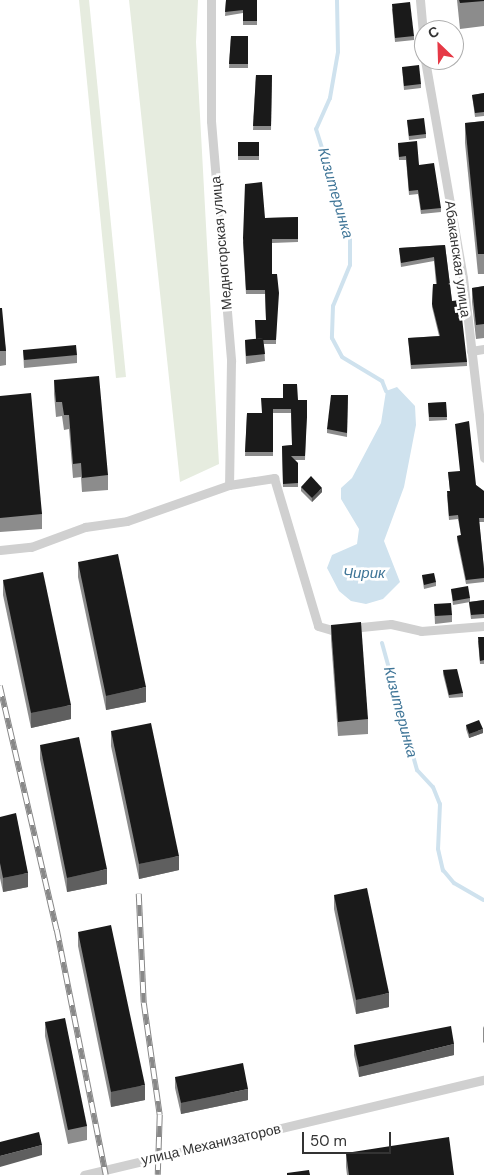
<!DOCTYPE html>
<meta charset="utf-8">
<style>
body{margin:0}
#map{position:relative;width:484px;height:1175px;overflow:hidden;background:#fff;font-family:"DM Sans",sans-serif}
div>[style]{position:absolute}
.green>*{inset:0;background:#e6ecdf}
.water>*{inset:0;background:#cfe2ee}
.stream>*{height:4px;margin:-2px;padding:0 2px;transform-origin:2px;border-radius:2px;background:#cfe2ee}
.minor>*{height:9px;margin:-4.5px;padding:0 4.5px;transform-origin:4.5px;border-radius:4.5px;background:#d0d0d0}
.rail>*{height:5.5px;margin-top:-2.75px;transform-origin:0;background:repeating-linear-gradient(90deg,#fff 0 11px,#888 0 22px);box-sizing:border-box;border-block:1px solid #888}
.wall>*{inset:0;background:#8c8c8c}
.shaded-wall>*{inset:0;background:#5f5f5f}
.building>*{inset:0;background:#1a1a1a}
span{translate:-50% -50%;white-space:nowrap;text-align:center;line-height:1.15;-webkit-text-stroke:5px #fff;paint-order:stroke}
.street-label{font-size:14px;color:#333}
.water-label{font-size:15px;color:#3f7597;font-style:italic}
.north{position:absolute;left:414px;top:20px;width:50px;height:50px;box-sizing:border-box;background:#fff;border:1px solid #adadad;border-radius:50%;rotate:336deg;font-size:14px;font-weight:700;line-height:20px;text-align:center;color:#333}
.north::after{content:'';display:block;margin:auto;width:18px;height:22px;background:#e63946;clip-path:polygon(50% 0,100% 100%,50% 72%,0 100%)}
.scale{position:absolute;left:302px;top:1132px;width:89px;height:22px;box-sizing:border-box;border:2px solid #333;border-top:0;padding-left:6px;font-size:15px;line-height:18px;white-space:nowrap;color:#333;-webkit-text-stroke:4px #fff;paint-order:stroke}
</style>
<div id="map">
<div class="green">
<i style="clip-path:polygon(79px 0,89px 0,126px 377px,116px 378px)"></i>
<i style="clip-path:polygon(129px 0,198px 0,196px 42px,219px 464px,180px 482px)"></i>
</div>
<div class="water">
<i style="clip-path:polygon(397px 387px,415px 406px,416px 425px,404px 487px,384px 541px,400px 582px,383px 599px,366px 604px,351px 601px,339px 591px,327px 568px,332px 555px,357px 544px,359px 529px,341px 499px,341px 488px,352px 478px,381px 423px,386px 391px)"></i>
</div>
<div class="stream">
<i style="left:337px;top:0;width:52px;rotate:88.9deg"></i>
<i style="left:338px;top:52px;width:47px;rotate:99.9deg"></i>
<i style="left:330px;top:98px;width:34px;rotate:114deg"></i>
<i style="left:316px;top:129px;width:112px;rotate:72.4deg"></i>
<i style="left:350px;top:236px;width:29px;rotate:90deg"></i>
<i style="left:350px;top:265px;width:44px;rotate:112.5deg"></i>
<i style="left:333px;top:306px;width:32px;rotate:92deg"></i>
<i style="left:332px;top:338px;width:21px;rotate:62deg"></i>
<i style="left:342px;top:357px;width:47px;rotate:31deg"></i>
<i style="left:382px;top:381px;width:11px;rotate:68deg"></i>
<i style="left:382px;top:643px;width:132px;rotate:74.6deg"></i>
<i style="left:417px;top:770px;width:23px;rotate:47deg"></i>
<i style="left:433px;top:787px;width:18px;rotate:68deg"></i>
<i style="left:440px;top:804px;width:45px;rotate:92.5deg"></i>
<i style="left:438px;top:849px;width:22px;rotate:77deg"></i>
<i style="left:443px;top:870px;width:17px;rotate:50deg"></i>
<i style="left:454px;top:883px;width:34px;rotate:30deg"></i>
</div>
<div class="minor">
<i style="left:211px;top:0;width:121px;rotate:90deg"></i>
<i style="left:211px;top:121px;width:241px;rotate:85.2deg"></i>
<i style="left:231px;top:361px;width:124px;rotate:90.9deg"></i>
<i style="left:420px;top:0;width:45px;rotate:84.9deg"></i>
<i style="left:425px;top:60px;width:221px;rotate:80.1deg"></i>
<i style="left:463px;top:278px;width:181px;rotate:83.3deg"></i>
<i style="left:471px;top:351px;width:13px;rotate:-9deg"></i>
<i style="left:0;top:550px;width:31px;rotate:-6deg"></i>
<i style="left:31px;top:547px;width:58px;rotate:-20.3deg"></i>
<i style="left:85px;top:527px;width:42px;rotate:-8.1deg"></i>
<i style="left:127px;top:521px;width:108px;rotate:-19.4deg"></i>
<i style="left:229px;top:485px;width:46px;rotate:-8.8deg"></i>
<i style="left:274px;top:478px;width:154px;rotate:73.4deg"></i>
<i style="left:318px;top:626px;width:15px;rotate:16deg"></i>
<i style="left:332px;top:630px;width:59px;rotate:-5.8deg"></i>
<i style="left:391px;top:624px;width:31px;rotate:13deg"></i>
<i style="left:421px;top:631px;width:63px;rotate:-4.5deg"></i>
<i style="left:84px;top:1175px;width:411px;rotate:-13.4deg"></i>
</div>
<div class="rail">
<i style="left:0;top:686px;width:251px;rotate:76.9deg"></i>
<i style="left:57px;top:930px;width:250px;rotate:78.7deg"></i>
<i style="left:139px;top:894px;width:109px;rotate:87.4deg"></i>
<i style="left:144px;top:1003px;width:113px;rotate:81.9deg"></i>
<i style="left:160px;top:1115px;width:60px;rotate:91.9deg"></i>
</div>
<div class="wall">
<i style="clip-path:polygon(226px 0,257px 0,257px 25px,243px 25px,243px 13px,225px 16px)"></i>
<i style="clip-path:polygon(457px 0,484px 0,484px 26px,460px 29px)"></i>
<i style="clip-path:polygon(392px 8px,414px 36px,414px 40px,395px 42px)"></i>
<i style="clip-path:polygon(231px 36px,248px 36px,248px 68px,229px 68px)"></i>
<i style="clip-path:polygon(402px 67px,421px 84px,421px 88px,404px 90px)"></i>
<i style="clip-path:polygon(256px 75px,272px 75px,271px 130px,253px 130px)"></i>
<i style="clip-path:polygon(484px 93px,484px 116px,475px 117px,472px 95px)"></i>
<i style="clip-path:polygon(407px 120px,426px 134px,426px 138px,409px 140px)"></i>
<i style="clip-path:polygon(484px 121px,484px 274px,478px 274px,465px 143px,465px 123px)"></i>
<i style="clip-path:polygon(238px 142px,259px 142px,259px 160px,238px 160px)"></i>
<i style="clip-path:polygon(398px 143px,419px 165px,441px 208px,441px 212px,421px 214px,418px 194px,409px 195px,406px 160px,399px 160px)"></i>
<i style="clip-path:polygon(298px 217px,298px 242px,272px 243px,272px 274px,277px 274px,276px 344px,264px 344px,265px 361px,246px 364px,245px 340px,256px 339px,266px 320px,265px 294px,246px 294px,243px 242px,265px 218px)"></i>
<i style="clip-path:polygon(445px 245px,452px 301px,467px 362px,467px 366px,411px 369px,408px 338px,439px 336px,432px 307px,433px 284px,436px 284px,434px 261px,401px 267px,399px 248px)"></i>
<i style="clip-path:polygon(484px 286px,484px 338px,476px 339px,472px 302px,472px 288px)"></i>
<i style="clip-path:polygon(0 308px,6px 351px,6px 365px,0 366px)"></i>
<i style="clip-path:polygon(23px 350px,77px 355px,77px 363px,24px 368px)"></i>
<i style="clip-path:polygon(54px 380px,108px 475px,108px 490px,82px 492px,81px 477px,73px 478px,69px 429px,64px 430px,62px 416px,56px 417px,54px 394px)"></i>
<i style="clip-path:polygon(348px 395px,347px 437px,327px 433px,327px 429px)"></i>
<i style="clip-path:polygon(0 396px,42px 514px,42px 529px,0 532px)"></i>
<i style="clip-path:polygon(298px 400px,307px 400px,305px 460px,295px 460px,298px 463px,298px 487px,283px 487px,282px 446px,292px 445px,291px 413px,273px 413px,273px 456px,245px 456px,247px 413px,262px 413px)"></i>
<i style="clip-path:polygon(446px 402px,447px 420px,429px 421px,428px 403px)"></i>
<i style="clip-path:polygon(448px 472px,476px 485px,484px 491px,484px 522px,479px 522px,484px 569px,484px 582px,466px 584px,457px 540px,457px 536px,461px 535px,458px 519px,449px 520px,447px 495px,450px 491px)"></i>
<i style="clip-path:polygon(301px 487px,322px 492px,312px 502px,301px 491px)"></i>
<i style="clip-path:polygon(78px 562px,146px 702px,106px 710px,78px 577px)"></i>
<i style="clip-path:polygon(422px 575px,436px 582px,436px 586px,424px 589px)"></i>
<i style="clip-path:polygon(3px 580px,71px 719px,31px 728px,3px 595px)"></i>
<i style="clip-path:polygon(451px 589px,470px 598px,470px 602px,453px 605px)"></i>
<i style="clip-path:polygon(484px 600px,484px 618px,471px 619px,469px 602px)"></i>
<i style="clip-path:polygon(434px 604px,452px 615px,452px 622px,435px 624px)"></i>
<i style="clip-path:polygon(331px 625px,368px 719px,368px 734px,338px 736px,331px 639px)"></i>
<i style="clip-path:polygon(484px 637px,484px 664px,480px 664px,478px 641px)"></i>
<i style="clip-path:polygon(443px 670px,463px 693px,463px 697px,449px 698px,443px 674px)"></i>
<i style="clip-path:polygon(466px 725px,483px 733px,469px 738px,466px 729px)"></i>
<i style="clip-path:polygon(111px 731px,179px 870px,139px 879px,111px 746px)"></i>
<i style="clip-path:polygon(40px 745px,107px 884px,67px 892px,40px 759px)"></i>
<i style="clip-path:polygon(0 817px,28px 887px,3px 892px,0 878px)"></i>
<i style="clip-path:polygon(334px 895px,389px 1007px,356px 1014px,334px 909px)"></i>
<i style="clip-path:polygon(78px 932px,145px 1100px,111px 1107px,78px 946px)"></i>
<i style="clip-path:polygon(45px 1022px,87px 1126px,87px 1140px,68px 1144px,45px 1036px)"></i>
<i style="clip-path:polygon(484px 1026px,484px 1043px,483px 1042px,483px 1028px)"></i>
<i style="clip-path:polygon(354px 1045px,454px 1055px,359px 1077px,354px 1055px)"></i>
<i style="clip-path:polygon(175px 1077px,248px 1100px,181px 1114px,175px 1088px)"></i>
<i style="clip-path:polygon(346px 1153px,454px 1175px,347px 1175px,346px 1167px)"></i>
</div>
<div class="shaded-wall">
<i style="clip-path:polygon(322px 488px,322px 492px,312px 502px,312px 498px)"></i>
<i style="clip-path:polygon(146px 687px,146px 702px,106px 710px,106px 696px)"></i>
<i style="clip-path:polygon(71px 705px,71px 719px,31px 728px,31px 713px)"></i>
<i style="clip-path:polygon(483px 729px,483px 733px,469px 738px,469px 734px)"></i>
<i style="clip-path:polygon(179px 856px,179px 870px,139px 879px,139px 864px)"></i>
<i style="clip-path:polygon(107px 869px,107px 884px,67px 892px,67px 878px)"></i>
<i style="clip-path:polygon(28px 873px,28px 887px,3px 892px,3px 878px)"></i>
<i style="clip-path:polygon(389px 993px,389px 1007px,356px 1014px,356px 1000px)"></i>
<i style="clip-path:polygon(454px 1044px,454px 1055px,359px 1077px,359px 1067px)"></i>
<i style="clip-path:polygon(145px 1085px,145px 1100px,111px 1107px,111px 1092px)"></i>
<i style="clip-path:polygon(248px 1089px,248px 1100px,181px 1114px,181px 1103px)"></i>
<i style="clip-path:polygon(42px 1145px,42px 1155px,0 1167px,0 1156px)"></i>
</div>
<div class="building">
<i style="clip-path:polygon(226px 0,257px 0,257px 21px,243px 21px,243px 10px,225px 12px)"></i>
<i style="clip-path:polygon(459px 0,484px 0,484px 1px,460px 3px)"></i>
<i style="clip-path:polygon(410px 2px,414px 36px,395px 38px,392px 4px)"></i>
<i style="clip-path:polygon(231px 36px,248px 36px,248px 64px,229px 64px)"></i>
<i style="clip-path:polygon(419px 65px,421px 84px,404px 86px,402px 67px)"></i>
<i style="clip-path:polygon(256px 75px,272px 75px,271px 126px,253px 126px)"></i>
<i style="clip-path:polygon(484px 93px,484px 112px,475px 113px,472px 95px)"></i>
<i style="clip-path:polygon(424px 118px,426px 134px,409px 136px,407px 120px)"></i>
<i style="clip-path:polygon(484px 121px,484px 254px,478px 254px,465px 123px)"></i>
<i style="clip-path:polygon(417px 141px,419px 165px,434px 163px,441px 208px,421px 210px,418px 190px,409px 191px,406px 156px,399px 157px,398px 143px)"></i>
<i style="clip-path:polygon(238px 142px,259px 142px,259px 156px,238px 156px)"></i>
<i style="clip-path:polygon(262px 182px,265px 218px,298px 217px,298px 239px,272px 239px,272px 274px,277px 274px,279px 293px,276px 340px,263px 340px,263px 338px,256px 339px,255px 320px,266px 320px,265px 290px,246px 290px,243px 238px,245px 184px)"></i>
<i style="clip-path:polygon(445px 245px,452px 301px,460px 300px,467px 362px,411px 365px,408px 338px,440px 336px,432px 304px,433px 284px,437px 284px,434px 257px,401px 263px,399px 248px)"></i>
<i style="clip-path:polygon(484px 286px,484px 324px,476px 325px,472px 288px)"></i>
<i style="clip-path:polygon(0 308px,2px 308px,6px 351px,0 351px)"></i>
<i style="clip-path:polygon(263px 338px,265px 354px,246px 356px,245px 340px)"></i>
<i style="clip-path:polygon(76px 345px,77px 355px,24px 360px,23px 350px)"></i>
<i style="clip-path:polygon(99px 376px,108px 475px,82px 478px,81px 463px,73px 464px,69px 415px,64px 415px,62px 402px,56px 402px,54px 380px)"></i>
<i style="clip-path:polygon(283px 384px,297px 384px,298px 400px,307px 400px,307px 417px,305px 456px,291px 456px,298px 463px,298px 483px,283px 484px,282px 446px,292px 445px,291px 409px,273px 409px,273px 452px,245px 452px,247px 413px,262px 413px,261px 398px,283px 398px)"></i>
<i style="clip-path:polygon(31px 393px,42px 514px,0 518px,0 396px)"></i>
<i style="clip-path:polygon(331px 395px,348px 395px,347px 433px,327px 429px)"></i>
<i style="clip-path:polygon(446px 402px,447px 417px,429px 417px,428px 403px)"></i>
<i style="clip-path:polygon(469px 421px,476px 485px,484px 491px,484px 518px,479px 518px,484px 569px,484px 578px,466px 580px,457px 536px,461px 535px,458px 515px,449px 516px,447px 491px,450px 491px,448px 472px,460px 471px,455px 424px)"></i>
<i style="clip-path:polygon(311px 476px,322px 488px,312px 498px,301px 487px)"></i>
<i style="clip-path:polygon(118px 554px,146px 687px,106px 696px,78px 562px)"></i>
<i style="clip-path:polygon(43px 572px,71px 705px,31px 713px,3px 580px)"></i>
<i style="clip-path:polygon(434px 573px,436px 582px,424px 585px,422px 575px)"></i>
<i style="clip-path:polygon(468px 586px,470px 598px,453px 601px,451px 589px)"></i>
<i style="clip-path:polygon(484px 600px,484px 614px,471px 615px,469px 602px)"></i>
<i style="clip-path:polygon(451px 603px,452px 615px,435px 616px,434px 604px)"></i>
<i style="clip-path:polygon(361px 622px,368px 719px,338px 722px,331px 625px)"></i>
<i style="clip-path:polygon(478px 637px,484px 637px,484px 660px,480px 661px)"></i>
<i style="clip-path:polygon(457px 669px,463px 693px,449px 695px,443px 670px)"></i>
<i style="clip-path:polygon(479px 720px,483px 729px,469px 734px,466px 725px)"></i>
<i style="clip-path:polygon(151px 723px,179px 856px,139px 864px,111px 731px)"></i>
<i style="clip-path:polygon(79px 737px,107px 869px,67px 878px,40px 745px)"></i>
<i style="clip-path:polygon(16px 813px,28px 873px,3px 878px,0 863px,0 817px)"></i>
<i style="clip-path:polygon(367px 888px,389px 993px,356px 1000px,334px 895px)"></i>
<i style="clip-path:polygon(111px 925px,145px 1085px,111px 1092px,78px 932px)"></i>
<i style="clip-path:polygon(65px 1018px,87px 1126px,68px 1130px,45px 1022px)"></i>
<i style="clip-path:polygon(451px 1026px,454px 1044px,359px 1067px,354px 1045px)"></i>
<i style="clip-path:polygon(243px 1063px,248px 1089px,181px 1103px,175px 1077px)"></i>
<i style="clip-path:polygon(39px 1132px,42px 1145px,0 1156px,0 1142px)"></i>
<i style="clip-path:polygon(449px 1137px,454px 1175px,349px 1175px,346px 1153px)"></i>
<i style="clip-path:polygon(309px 1170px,310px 1175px,287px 1175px,287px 1173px)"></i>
</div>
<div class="street-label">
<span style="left:221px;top:243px;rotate:-95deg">Медногорская улица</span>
<span style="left:458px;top:259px;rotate:82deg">Абаканская улица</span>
<span style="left:211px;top:1144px;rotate:-13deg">улица Механизаторов</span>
</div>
<div class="water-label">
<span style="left:335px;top:193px;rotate:74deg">Кизитеринка</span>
<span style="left:364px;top:574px">Чирик</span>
<span style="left:400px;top:712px;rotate:75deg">Кизитеринка</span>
</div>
<div class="north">С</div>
<div class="scale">50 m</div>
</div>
